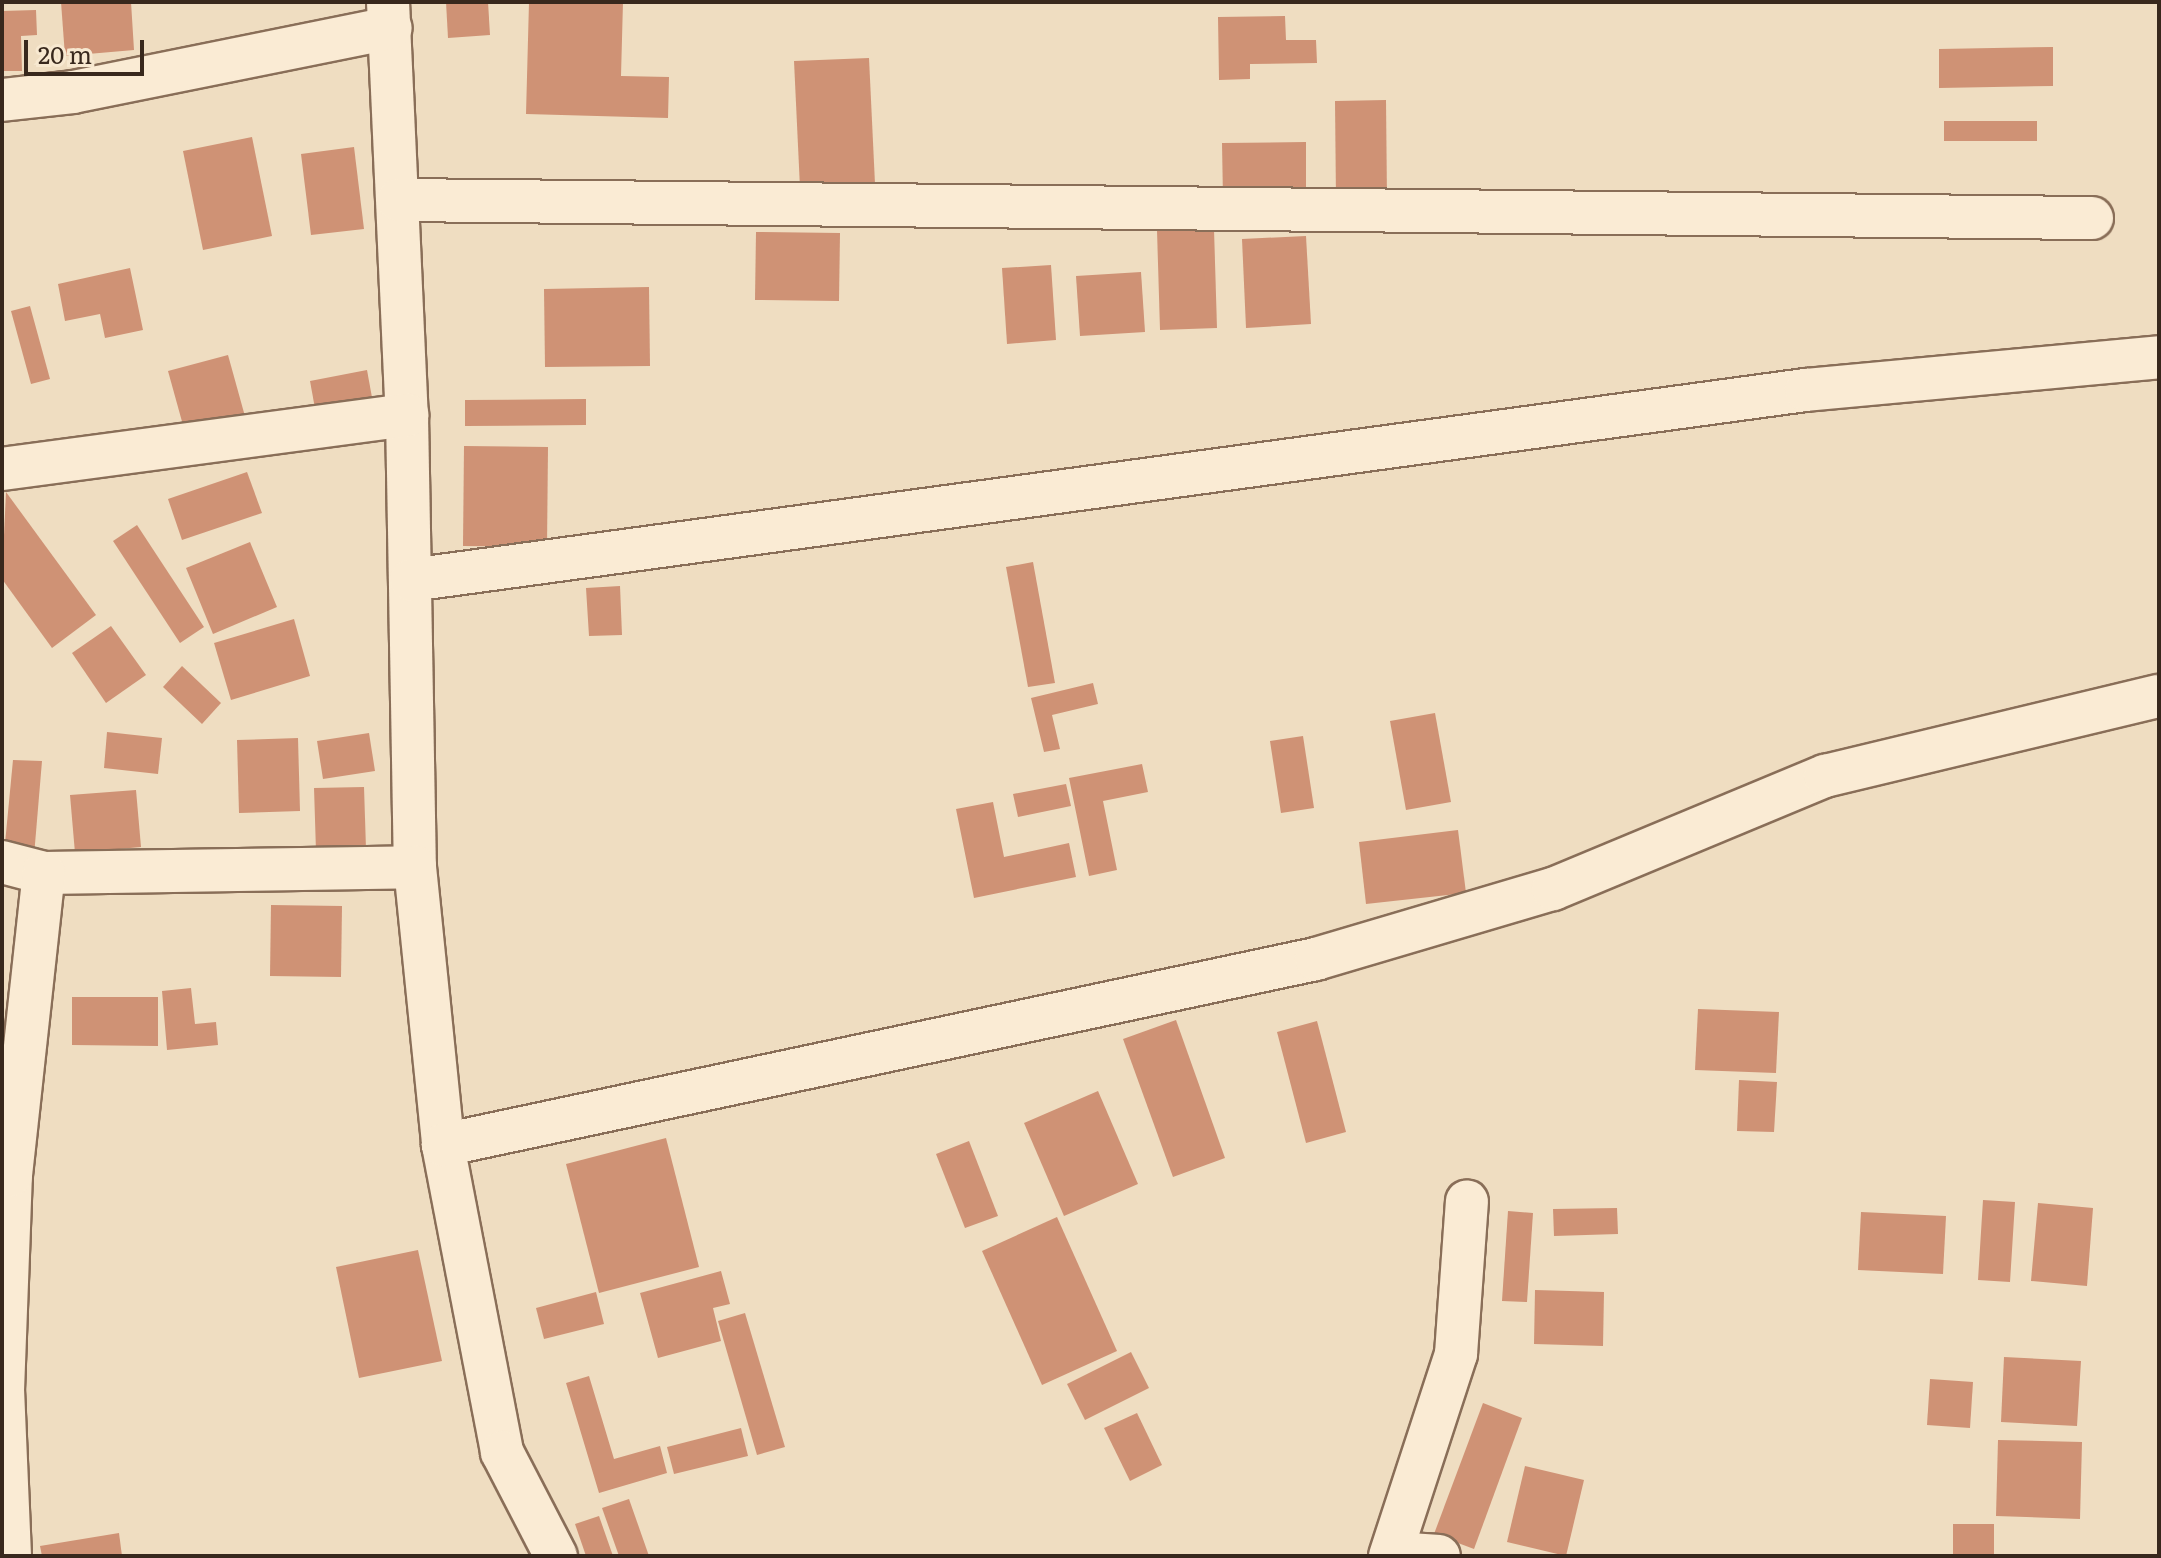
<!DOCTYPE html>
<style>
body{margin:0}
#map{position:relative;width:2161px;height:1558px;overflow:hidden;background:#efddc1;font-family:Literata,serif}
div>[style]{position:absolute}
.building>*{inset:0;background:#cf9275}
.roads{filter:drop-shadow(2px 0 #896e58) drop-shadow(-2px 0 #896e58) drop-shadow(0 2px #896e58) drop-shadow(0 -2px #896e58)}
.street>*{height:42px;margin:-21px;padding:0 21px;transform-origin:21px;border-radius:21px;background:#faebd4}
span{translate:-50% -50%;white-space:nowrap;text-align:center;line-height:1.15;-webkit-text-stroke:6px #f7e8d0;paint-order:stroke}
.frame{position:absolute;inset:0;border:4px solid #38281d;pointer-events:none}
.scale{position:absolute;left:24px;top:40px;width:120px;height:36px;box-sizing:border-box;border:4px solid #38281d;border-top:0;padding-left:10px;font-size:24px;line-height:28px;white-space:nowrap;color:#38281d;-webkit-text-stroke:6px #f7e8d0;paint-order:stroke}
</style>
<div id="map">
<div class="building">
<i style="clip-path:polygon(61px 2px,131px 2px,134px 50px,65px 56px)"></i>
<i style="clip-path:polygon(446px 2px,488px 2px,490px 35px,448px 38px)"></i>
<i style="clip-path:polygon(529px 2px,623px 2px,621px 76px,669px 77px,668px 118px,526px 114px)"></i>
<i style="clip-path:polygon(36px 10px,37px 35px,21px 36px,22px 71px,2px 71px,2px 11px)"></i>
<i style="clip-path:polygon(1285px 16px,1286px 40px,1316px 40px,1317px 63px,1250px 64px,1250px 79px,1219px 80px,1218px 17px)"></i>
<i style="clip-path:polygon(2053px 47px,2053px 86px,1939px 88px,1939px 49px)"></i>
<i style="clip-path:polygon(869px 58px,875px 184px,800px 188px,794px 61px)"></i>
<i style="clip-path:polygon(1386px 100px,1387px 200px,1336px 200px,1335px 101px)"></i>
<i style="clip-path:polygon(1944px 121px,2037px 121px,2037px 141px,1944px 141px)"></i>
<i style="clip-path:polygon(252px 137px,272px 236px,203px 250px,183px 151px)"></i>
<i style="clip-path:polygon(1306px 142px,1306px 197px,1223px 199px,1222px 143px)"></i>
<i style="clip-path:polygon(354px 147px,364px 229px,311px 235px,301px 154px)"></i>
<i style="clip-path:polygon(1214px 229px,1217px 328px,1160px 330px,1157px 230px)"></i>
<i style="clip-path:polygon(756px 232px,840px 233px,839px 301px,755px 300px)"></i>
<i style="clip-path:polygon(1306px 236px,1311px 324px,1246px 328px,1242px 239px)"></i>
<i style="clip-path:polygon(1051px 265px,1056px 340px,1007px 344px,1002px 268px)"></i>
<i style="clip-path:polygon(130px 268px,143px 330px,105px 338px,100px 314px,65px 321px,58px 284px)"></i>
<i style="clip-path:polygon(1141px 272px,1145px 332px,1080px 336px,1076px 276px)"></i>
<i style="clip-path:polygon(649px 287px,650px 366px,545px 367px,544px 289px)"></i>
<i style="clip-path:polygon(30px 306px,50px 379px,31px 384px,11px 311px)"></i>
<i style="clip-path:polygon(228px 355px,246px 420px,186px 436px,168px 371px)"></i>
<i style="clip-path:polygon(367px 370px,373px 403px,316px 414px,310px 381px)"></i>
<i style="clip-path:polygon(586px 399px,586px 425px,465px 426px,465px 400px)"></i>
<i style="clip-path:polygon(464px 446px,548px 447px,547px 547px,463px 546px)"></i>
<i style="clip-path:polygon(247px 472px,262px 513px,182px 540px,168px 499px)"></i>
<i style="clip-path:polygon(6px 492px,96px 615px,52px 648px,2px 579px)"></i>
<i style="clip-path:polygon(137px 525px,204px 627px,180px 643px,113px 541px)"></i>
<i style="clip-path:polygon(250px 542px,277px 607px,213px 634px,186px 568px)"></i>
<i style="clip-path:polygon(1033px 562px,1055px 683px,1028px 687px,1006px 567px)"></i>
<i style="clip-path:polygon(620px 586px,622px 635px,589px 636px,586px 588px)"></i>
<i style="clip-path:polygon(294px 619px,310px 676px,231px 700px,214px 643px)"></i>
<i style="clip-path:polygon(111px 626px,146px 675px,106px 703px,72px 653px)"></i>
<i style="clip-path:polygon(182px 666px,221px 703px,202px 724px,163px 687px)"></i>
<i style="clip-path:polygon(1093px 683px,1098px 704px,1052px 715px,1060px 749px,1044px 752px,1031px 698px)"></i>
<i style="clip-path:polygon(1435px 713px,1451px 802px,1406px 810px,1390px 721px)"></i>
<i style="clip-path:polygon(107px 732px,162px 738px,158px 774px,104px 768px)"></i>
<i style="clip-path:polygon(369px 733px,375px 771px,323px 779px,317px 741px)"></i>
<i style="clip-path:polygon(1303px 736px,1314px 808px,1281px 813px,1270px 741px)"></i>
<i style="clip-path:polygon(298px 738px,300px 811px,239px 813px,237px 740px)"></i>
<i style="clip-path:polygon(13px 760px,42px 761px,34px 856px,4px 854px)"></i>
<i style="clip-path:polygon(1142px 764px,1148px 792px,1103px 801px,1117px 870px,1089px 876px,1069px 778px)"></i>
<i style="clip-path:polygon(1066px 784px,1071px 806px,1018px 817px,1013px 794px)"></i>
<i style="clip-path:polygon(364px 787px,366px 849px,316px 851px,314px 788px)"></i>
<i style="clip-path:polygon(136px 790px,141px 847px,75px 853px,70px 795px)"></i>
<i style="clip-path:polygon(993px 802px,1004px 857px,1069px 843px,1076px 877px,974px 898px,956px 809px)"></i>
<i style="clip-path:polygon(1458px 830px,1466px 893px,1366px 904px,1359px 842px)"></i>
<i style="clip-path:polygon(271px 905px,342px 906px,341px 977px,270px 976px)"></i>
<i style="clip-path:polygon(191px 988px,195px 1024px,216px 1022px,218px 1045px,167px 1050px,162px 991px)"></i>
<i style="clip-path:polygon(72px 997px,158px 997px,158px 1046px,72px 1045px)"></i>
<i style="clip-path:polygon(1698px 1009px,1779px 1012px,1776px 1073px,1695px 1070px)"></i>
<i style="clip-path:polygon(1176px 1020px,1225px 1158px,1173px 1177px,1123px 1039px)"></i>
<i style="clip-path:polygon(1317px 1021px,1346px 1132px,1306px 1143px,1277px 1032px)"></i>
<i style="clip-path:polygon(1739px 1080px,1777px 1082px,1774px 1132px,1737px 1131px)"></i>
<i style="clip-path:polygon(1098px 1091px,1138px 1184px,1064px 1216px,1024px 1123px)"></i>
<i style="clip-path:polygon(666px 1138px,699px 1267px,599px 1293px,566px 1164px)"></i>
<i style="clip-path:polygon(969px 1141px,998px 1216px,965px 1228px,936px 1154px)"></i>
<i style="clip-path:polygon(1983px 1200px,2015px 1202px,2010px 1282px,1978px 1280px)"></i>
<i style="clip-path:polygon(2038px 1203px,2093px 1208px,2087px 1286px,2031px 1281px)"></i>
<i style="clip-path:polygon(1617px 1208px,1618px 1234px,1554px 1236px,1553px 1209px)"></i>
<i style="clip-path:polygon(1508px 1211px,1533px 1213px,1527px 1302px,1502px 1301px)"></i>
<i style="clip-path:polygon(1861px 1212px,1946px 1216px,1943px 1274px,1858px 1270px)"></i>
<i style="clip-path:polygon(1057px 1217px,1117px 1351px,1042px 1385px,982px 1251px)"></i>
<i style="clip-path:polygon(418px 1250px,442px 1361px,359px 1378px,336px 1267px)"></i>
<i style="clip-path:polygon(721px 1271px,730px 1304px,713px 1308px,721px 1341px,658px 1358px,640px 1293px)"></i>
<i style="clip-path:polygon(1535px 1290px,1604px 1292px,1603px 1346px,1534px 1344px)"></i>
<i style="clip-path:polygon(596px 1292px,604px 1324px,544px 1339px,536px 1308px)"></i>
<i style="clip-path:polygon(745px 1313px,785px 1447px,757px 1455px,718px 1321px)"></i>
<i style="clip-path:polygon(1131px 1352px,1149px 1388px,1085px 1420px,1067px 1384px)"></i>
<i style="clip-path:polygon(2004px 1357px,2081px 1361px,2077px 1426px,2001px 1422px)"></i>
<i style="clip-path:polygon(589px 1376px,614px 1459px,660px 1446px,667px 1473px,599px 1493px,566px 1383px)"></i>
<i style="clip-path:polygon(1930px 1379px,1973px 1382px,1970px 1428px,1927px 1425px)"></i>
<i style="clip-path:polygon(1483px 1403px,1522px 1418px,1474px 1549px,1434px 1534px)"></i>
<i style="clip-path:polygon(1137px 1413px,1162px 1465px,1130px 1481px,1104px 1428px)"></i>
<i style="clip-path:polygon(741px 1428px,748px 1456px,674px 1474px,667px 1447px)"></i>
<i style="clip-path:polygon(1998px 1440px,2082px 1442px,2080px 1519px,1996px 1516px)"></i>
<i style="clip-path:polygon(1525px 1466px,1584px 1480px,1566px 1556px,1507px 1542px)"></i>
<i style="clip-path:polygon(629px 1499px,649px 1556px,619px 1556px,602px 1508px)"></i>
<i style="clip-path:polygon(599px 1516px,613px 1556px,586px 1556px,575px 1524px)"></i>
<i style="clip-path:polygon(1953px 1524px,1994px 1524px,1994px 1556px,1953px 1556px)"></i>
<i style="clip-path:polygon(119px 1533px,122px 1556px,42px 1556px,40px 1546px)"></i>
</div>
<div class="roads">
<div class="street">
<i style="left:388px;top:2px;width:413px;rotate:87.4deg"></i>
<i style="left:407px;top:415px;width:452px;rotate:89deg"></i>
<i style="left:415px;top:867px;width:279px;rotate:84.2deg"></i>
<i style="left:443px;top:1145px;width:313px;rotate:79.1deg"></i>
<i style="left:502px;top:1452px;width:117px;rotate:62.6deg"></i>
<i style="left:2px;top:100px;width:71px;rotate:-6.4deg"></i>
<i style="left:73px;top:92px;width:324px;rotate:-11.4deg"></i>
<i style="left:398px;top:200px;width:1694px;rotate:0.61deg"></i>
<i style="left:2px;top:469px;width:409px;rotate:-7.6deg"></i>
<i style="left:411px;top:580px;width:1408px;rotate:-7.76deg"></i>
<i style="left:1806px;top:390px;width:355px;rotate:-5.3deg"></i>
<i style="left:2px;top:862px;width:43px;rotate:14.7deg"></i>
<i style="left:44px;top:873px;width:371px;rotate:-0.9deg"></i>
<i style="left:443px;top:1145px;width:893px;rotate:-12.03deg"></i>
<i style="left:1316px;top:959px;width:247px;rotate:-16.5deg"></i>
<i style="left:1553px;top:889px;width:295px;rotate:-22.6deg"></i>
<i style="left:1825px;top:776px;width:343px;rotate:-13.5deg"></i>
<i style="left:1394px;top:1553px;width:45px;rotate:3.8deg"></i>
<i style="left:10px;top:1556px;width:165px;rotate:-92.4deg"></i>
<i style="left:3px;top:1391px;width:216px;rotate:-87.9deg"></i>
<i style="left:11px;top:1175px;width:304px;rotate:-83.8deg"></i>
<i style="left:1390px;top:1556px;width:213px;rotate:-71.9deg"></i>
<i style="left:1456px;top:1354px;width:153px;rotate:-85.9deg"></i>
</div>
</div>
<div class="frame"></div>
<div class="scale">20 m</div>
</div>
